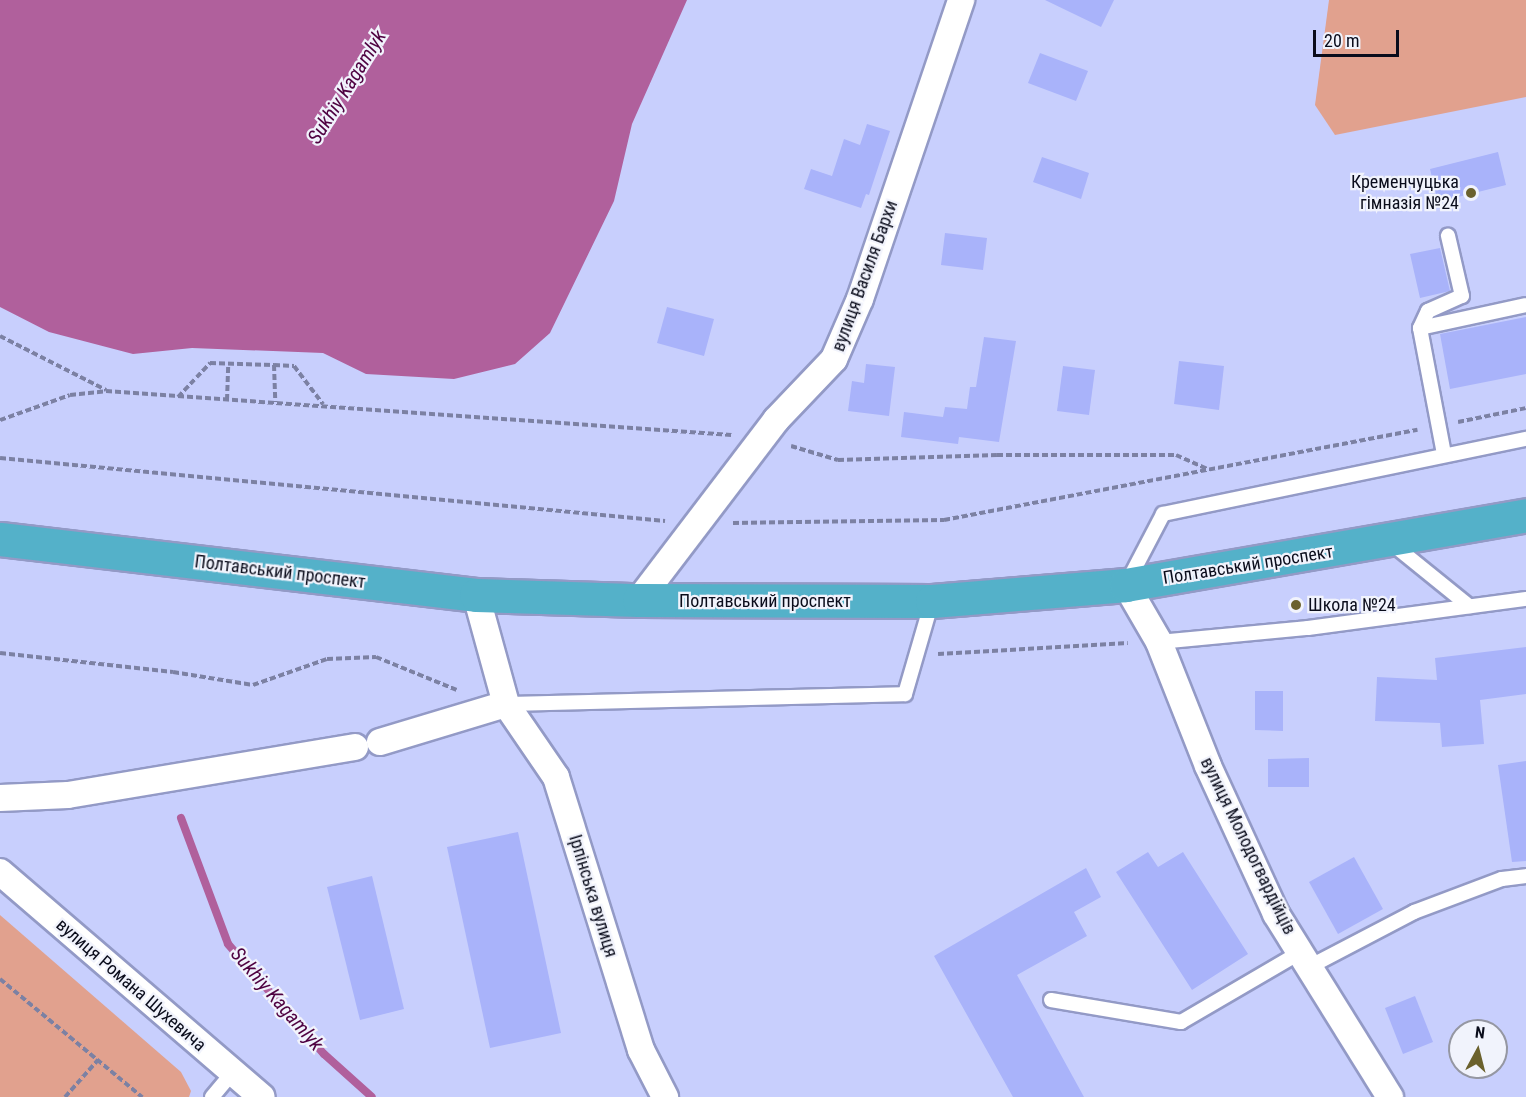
<!DOCTYPE html>
<meta charset="utf-8">
<style>
body{margin:0}
#map{position:relative;width:1526px;height:1097px;overflow:hidden;background:#c8cffd;font-family:"Roboto Condensed",sans-serif}
div>[style]{position:absolute}
.green>*{inset:0;background:#e1a18e}
.water>*{inset:0;background:#b0609c}
.stream>*{height:8px;margin:-4px;padding:0 4px;transform-origin:4px;border-radius:4px;background:#b0609c}
.building>*{inset:0;background:#a9b3fa}
.path>*{height:4px;margin-top:-2px;transform-origin:0;background:repeating-linear-gradient(90deg,#7c81a3 0 6px,transparent 0 9px)}
.roads{filter:drop-shadow(2px 0 #939ac6) drop-shadow(-2px 0 #939ac6) drop-shadow(0 2px #939ac6) drop-shadow(0 -2px #939ac6)}
.lane>*{height:14px;margin:-7px;padding:0 7px;transform-origin:7px;border-radius:7px;background:#fff}
.street>*{height:26px;margin:-13px;padding:0 13px;transform-origin:13px;border-radius:13px;background:#fff}
.highway>*{height:33px;margin:-16.5px;padding:0 16.5px;transform-origin:16.5px;border-radius:16.5px;background:#54b1c9}
.dots>*{width:16px;height:16px;translate:-50% -50%;box-sizing:border-box;border:3px solid #f1f3fc;border-radius:50%}
span{translate:-50% -50%;white-space:nowrap;text-align:center;line-height:1.15;-webkit-text-stroke:4.5px #f1f3fc;paint-order:stroke}
.poi-label{font-size:18px;color:#0a0c1b}
.right{translate:-100% -50%;text-align:right}
.left{translate:0 -50%;text-align:left}
.street-label{font-size:18px;color:#0a0c1b}
.water-label{font-size:20px;color:#4f0241;font-style:italic}
.north{position:absolute;left:1448px;top:1019px;width:60px;height:60px;box-sizing:border-box;background:#f1f3fc;border:2px solid #9597a2;border-radius:50%;rotate:7deg;font-size:16px;font-weight:700;line-height:24px;text-align:center;color:#0a0c1b}
.north::after{content:'';display:block;margin:auto;width:21px;height:27px;background:#6b612d;clip-path:polygon(50% 0,100% 100%,50% 72%,0 100%)}
.scale{position:absolute;left:1313px;top:30px;width:86px;height:27px;box-sizing:border-box;border:3px solid #0a0c1b;border-top:0;padding-left:8px;font-size:18px;line-height:21px;white-space:nowrap;color:#0a0c1b;-webkit-text-stroke:4px #f1f3fc;paint-order:stroke}
</style>
<div id="map">
<div class="green">
<i style="clip-path:polygon(1329px 0,1526px 0,1526px 97px,1335px 135px,1315px 105px)"></i>
<i style="clip-path:polygon(0 915px,181px 1072px,191px 1091px,189px 1097px,0 1097px)"></i>
</div>
<div class="water">
<i style="clip-path:polygon(0 0,687px 0,632px 124px,614px 201px,550px 333px,515px 364px,454px 379px,366px 374px,323px 353px,192px 348px,133px 354px,49px 332px,0 307px)"></i>
</div>
<div class="stream">
<i style="left:181px;top:818px;width:134px;rotate:69.5deg"></i>
<i style="left:228px;top:944px;width:146px;rotate:48.9deg"></i>
<i style="left:324px;top:1054px;width:64px;rotate:41.9deg"></i>
</div>
<div class="building">
<i style="clip-path:polygon(1045px 0,1114px 0,1101px 27px)"></i>
<i style="clip-path:polygon(1040px 53px,1088px 71px,1076px 101px,1028px 83px)"></i>
<i style="clip-path:polygon(867px 124px,890px 131px,869px 195px,866px 194px,861px 208px,804px 189px,811px 169px,832px 176px,844px 139px,860px 145px)"></i>
<i style="clip-path:polygon(1498px 152px,1506px 185px,1438px 202px,1430px 169px)"></i>
<i style="clip-path:polygon(1042px 157px,1089px 173px,1081px 199px,1033px 182px)"></i>
<i style="clip-path:polygon(945px 233px,987px 238px,983px 270px,941px 265px)"></i>
<i style="clip-path:polygon(1440px 248px,1450px 291px,1420px 298px,1410px 254px)"></i>
<i style="clip-path:polygon(667px 307px,714px 319px,704px 356px,657px 343px)"></i>
<i style="clip-path:polygon(1526px 317px,1526px 374px,1450px 389px,1440px 334px)"></i>
<i style="clip-path:polygon(984px 337px,1016px 341px,999px 442px,959px 437px,958px 444px,901px 437px,904px 412px,943px 417px,945px 407px,967px 409px,970px 387px,976px 387px)"></i>
<i style="clip-path:polygon(1179px 361px,1224px 366px,1219px 410px,1174px 404px)"></i>
<i style="clip-path:polygon(866px 364px,895px 367px,889px 416px,848px 411px,852px 381px,864px 383px)"></i>
<i style="clip-path:polygon(1063px 366px,1095px 370px,1089px 415px,1057px 411px)"></i>
<i style="clip-path:polygon(1526px 647px,1526px 694px,1480px 700px,1484px 744px,1442px 747px,1440px 723px,1375px 721px,1377px 677px,1437px 680px,1435px 658px)"></i>
<i style="clip-path:polygon(1255px 691px,1283px 691px,1283px 731px,1255px 730px)"></i>
<i style="clip-path:polygon(1309px 758px,1309px 787px,1268px 787px,1268px 759px)"></i>
<i style="clip-path:polygon(1526px 761px,1526px 861px,1512px 862px,1498px 765px)"></i>
<i style="clip-path:polygon(518px 832px,561px 1033px,490px 1048px,447px 847px)"></i>
<i style="clip-path:polygon(1148px 852px,1158px 867px,1183px 852px,1248px 954px,1192px 990px,1116px 872px)"></i>
<i style="clip-path:polygon(1354px 857px,1383px 909px,1338px 934px,1309px 882px)"></i>
<i style="clip-path:polygon(1086px 868px,1101px 897px,1074px 912px,1087px 936px,1017px 975px,1084px 1097px,1013px 1097px,934px 956px)"></i>
<i style="clip-path:polygon(372px 876px,404px 1009px,360px 1020px,327px 887px)"></i>
<i style="clip-path:polygon(1415px 996px,1433px 1042px,1403px 1054px,1385px 1008px)"></i>
</div>
<div class="path">
<i style="left:0;top:336px;width:119px;rotate:27deg"></i>
<i style="left:274px;top:365px;width:37px;rotate:88deg"></i>
<i style="left:178px;top:397px;width:47px;rotate:-46.7deg"></i>
<i style="left:210px;top:363px;width:64px;rotate:1.8deg"></i>
<i style="left:274px;top:365px;width:20px;rotate:3deg"></i>
<i style="left:294px;top:366px;width:48px;rotate:52.7deg"></i>
<i style="left:227px;top:400px;width:36px;rotate:-88deg"></i>
<i style="left:0;top:420px;width:74px;rotate:-19.7deg"></i>
<i style="left:70px;top:395px;width:36px;rotate:-6deg"></i>
<i style="left:106px;top:391px;width:627px;rotate:4.03deg"></i>
<i style="left:1458px;top:422px;width:69px;rotate:-11.6deg"></i>
<i style="left:791px;top:446px;width:49px;rotate:16.6deg"></i>
<i style="left:838px;top:460px;width:159px;rotate:-1.8deg"></i>
<i style="left:997px;top:455px;width:179px"></i>
<i style="left:1176px;top:455px;width:34px;rotate:24deg"></i>
<i style="left:0;top:458px;width:668px;rotate:5.41deg"></i>
<i style="left:733px;top:523px;width:211px;rotate:-0.8deg"></i>
<i style="left:944px;top:520px;width:482px;rotate:-10.8deg"></i>
<i style="left:0;top:653px;width:174px;rotate:6.3deg"></i>
<i style="left:173px;top:672px;width:81px;rotate:9.2deg"></i>
<i style="left:253px;top:685px;width:78px;rotate:-19.4deg"></i>
<i style="left:327px;top:659px;width:49px;rotate:-2.3deg"></i>
<i style="left:376px;top:657px;width:87px;rotate:22.2deg"></i>
<i style="left:938px;top:654px;width:190px;rotate:-3.3deg"></i>
<i style="left:0;top:979px;width:185px;rotate:39.7deg"></i>
<i style="left:65px;top:1097px;width:50px;rotate:-48.3deg"></i>
</div>
<div class="roads">
<div class="lane">
<i style="left:1420px;top:328px;width:108px;rotate:-12.2deg"></i>
<i style="left:1444px;top:454px;width:128px;rotate:-100.8deg"></i>
<i style="left:1420px;top:328px;width:19px;rotate:-65deg"></i>
<i style="left:1428px;top:311px;width:37px;rotate:-24deg"></i>
<i style="left:1462px;top:296px;width:62px;rotate:-103.1deg"></i>
<i style="left:1390px;top:542px;width:102px;rotate:39deg"></i>
<i style="left:1127px;top:583px;width:78px;rotate:-62.4deg"></i>
<i style="left:1163px;top:514px;width:371px;rotate:-11.7deg"></i>
<i style="left:1159px;top:642px;width:150px;rotate:-5.4deg"></i>
<i style="left:1308px;top:628px;width:220px;rotate:-7.6deg"></i>
<i style="left:506px;top:704px;width:399px;rotate:-1.4deg"></i>
<i style="left:905px;top:694px;width:97px;rotate:-73.8deg"></i>
<i style="left:1309px;top:967px;width:119px;rotate:-27.6deg"></i>
<i style="left:1414px;top:912px;width:94px;rotate:-20.6deg"></i>
<i style="left:1502px;top:879px;width:24px;rotate:-7deg"></i>
<i style="left:1051px;top:1000px;width:132px;rotate:9.6deg"></i>
<i style="left:1181px;top:1022px;width:139px;rotate:-30.3deg"></i>
<i style="left:212px;top:1097px;width:33px;rotate:-50deg"></i>
</div>
<div class="street">
<i style="left:1126px;top:585px;width:66px;rotate:59.9deg"></i>
<i style="left:1159px;top:642px;width:133px;rotate:68.4deg"></i>
<i style="left:1208px;top:766px;width:163px;rotate:65.3deg"></i>
<i style="left:1276px;top:914px;width:216px;rotate:58.1deg"></i>
<i style="left:476px;top:595px;width:113px;rotate:74.6deg"></i>
<i style="left:506px;top:704px;width:88px;rotate:55.6deg"></i>
<i style="left:556px;top:777px;width:286px;rotate:72.7deg"></i>
<i style="left:641px;top:1050px;width:53px;rotate:62.9deg"></i>
<i style="left:639px;top:600px;width:226px;rotate:-52.7deg"></i>
<i style="left:776px;top:420px;width:84px;rotate:-46.4deg"></i>
<i style="left:834px;top:359px;width:65px;rotate:-66.6deg"></i>
<i style="left:860px;top:299px;width:316px;rotate:-71.3deg"></i>
<i style="left:380px;top:742px;width:132px;rotate:-16.8deg"></i>
<i style="left:0;top:798px;width:68px;rotate:-2.5deg"></i>
<i style="left:68px;top:795px;width:291px;rotate:-9.5deg"></i>
<i style="left:0;top:872px;width:345px;rotate:40.7deg"></i>
</div>
<div class="highway">
<i style="left:0;top:539px;width:479px;rotate:6.7deg"></i>
<i style="left:476px;top:595px;width:163px;rotate:1.8deg"></i>
<i style="left:639px;top:600px;width:293px;rotate:0.2deg"></i>
<i style="left:932px;top:601px;width:195px;rotate:-4.7deg"></i>
<i style="left:1126px;top:585px;width:406px;rotate:-9.9deg"></i>
</div>
</div>
<div class="dots">
<i style="left:1471px;top:193px;background:#6b612d"></i>
<i style="left:1296px;top:605px;background:#6b612d"></i>
</div>
<div class="poi-label">
<span class="right" style="left:1459px;top:193px">Кременчуцька<br>гімназія №24</span>
<span class="left" style="left:1308px;top:605px">Школа №24</span>
</div>
<div class="street-label">
<span style="left:865px;top:276px;rotate:-70deg">вулиця Василя Бархи</span>
<span style="left:1248px;top:565px;rotate:-9deg">Полтавський проспект</span>
<span style="left:280px;top:572px;rotate:7deg">Полтавський проспект</span>
<span style="left:765px;top:601px">Полтавський проспект</span>
<span style="left:1248px;top:846px;rotate:64deg">вулиця Молодогвардійців</span>
<span style="left:593px;top:896px;rotate:73deg">Ірпінська вулиця</span>
<span style="left:131px;top:985px;rotate:41deg">вулиця Романа Шухевича</span>
</div>
<div class="water-label">
<span style="left:347px;top:87px;rotate:-58deg">Sukhiy Kagamlyk</span>
<span style="left:277px;top:999px;rotate:49deg">Sukhiy Kagamlyk</span>
</div>
<div class="north">N</div>
<div class="scale">20 m</div>
</div>
